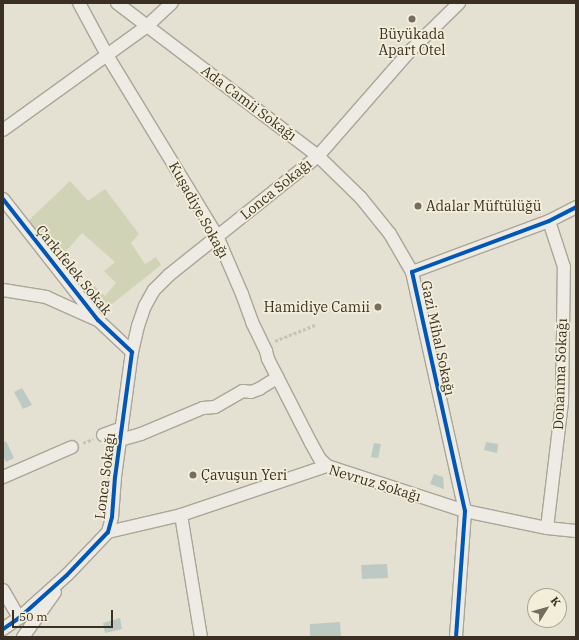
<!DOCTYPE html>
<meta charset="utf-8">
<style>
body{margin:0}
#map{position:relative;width:579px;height:640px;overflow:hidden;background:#e4e0d2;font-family:"IBM Plex Serif",serif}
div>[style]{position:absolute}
.green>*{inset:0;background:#d1d3b6}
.water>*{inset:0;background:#bccac3}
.path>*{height:2.5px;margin-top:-1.25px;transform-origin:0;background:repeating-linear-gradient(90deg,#c5c2ba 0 3px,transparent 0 5px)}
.roads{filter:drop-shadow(1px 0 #aaa59a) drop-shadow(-1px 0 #aaa59a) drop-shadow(0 1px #aaa59a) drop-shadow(0 -1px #aaa59a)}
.street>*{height:12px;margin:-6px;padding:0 6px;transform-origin:6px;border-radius:6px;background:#edebe3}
.cycleway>*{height:4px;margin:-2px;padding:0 2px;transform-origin:2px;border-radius:2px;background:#0057b8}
.dots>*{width:11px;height:11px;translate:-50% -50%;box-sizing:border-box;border:2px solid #f3eeda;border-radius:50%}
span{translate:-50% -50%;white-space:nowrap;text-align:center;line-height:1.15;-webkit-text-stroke:3.5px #f3eeda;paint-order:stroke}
.poi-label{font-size:14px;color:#392f23}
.left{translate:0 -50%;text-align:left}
.right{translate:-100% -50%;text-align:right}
.street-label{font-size:14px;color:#392f23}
.frame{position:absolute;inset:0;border:4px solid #392f23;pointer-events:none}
.north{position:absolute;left:527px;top:588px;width:40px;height:40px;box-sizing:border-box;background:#f3eeda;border:1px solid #a9a291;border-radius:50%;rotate:53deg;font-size:11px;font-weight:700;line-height:16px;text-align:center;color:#392f23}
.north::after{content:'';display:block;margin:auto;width:14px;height:18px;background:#756d60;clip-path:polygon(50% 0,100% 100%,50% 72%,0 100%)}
.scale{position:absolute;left:12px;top:610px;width:101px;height:18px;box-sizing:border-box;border:2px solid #392f23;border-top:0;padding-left:5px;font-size:12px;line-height:14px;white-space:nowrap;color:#392f23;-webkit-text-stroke:3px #f3eeda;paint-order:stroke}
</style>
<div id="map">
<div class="green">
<i style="clip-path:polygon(70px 181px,88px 201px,105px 189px,139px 234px,131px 243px,145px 264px,156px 257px,161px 265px,102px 312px,86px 294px,95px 286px,105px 296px,116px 283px,104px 271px,115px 262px,82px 233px,59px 259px,28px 221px)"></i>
</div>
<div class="water">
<i style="clip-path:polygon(22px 388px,32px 405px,23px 409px,14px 392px)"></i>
<i style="clip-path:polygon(6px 441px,14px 458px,6px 462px,3px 456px,3px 443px)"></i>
<i style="clip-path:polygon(486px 442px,498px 444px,497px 453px,484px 450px)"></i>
<i style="clip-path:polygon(374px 443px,381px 444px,378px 458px,371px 457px)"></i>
<i style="clip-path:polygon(434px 474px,443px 477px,444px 489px,430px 484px)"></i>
<i style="clip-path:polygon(387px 564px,388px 578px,362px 579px,361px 565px)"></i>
<i style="clip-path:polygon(120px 618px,122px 629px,105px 633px,103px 623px)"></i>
<i style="clip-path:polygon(340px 622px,341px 637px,310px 637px,310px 624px)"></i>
</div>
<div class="path">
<i style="left:275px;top:341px;width:43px;rotate:-21.8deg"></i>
<i style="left:83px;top:443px;width:11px;rotate:-22deg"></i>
</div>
<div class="roads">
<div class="street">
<i style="left:79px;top:3px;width:59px;rotate:61.7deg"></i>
<i style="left:107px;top:55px;width:212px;rotate:58.7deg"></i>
<i style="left:217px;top:236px;width:63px;rotate:66.7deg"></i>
<i style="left:242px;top:294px;width:30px;rotate:70deg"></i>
<i style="left:252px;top:322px;width:32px;rotate:64deg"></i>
<i style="left:266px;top:351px;width:8px;rotate:76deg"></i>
<i style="left:268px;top:359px;width:94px;rotate:62.9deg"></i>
<i style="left:311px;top:443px;width:18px;rotate:61deg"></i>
<i style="left:320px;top:459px;width:10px;rotate:45deg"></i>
<i style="left:117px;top:3px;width:253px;rotate:37.3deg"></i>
<i style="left:318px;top:156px;width:60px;rotate:44.3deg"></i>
<i style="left:361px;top:198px;width:46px;rotate:51.1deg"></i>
<i style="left:390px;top:234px;width:44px;rotate:59.9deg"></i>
<i style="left:3px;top:130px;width:178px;rotate:-35.8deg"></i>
<i style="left:147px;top:26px;width:34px;rotate:-43deg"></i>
<i style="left:3px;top:199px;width:154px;rotate:51.9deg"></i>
<i style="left:98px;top:320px;width:47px;rotate:43.3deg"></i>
<i style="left:3px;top:290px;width:44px;rotate:9.2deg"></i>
<i style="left:46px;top:297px;width:54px;rotate:24.2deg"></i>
<i style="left:103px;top:435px;width:20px;rotate:-20deg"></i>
<i style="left:120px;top:440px;width:22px;rotate:-16deg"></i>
<i style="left:141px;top:434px;width:67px;rotate:-22.8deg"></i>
<i style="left:203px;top:408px;width:12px;rotate:-5deg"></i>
<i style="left:215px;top:407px;width:32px;rotate:-30deg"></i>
<i style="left:243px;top:391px;width:8px;rotate:7deg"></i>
<i style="left:251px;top:392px;width:9px;rotate:-21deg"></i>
<i style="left:259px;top:389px;width:22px;rotate:-32deg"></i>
<i style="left:3px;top:477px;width:75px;rotate:-23.5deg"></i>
<i style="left:181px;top:515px;width:124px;rotate:80.7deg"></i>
<i style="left:547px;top:528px;width:126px;rotate:-83.2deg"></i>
<i style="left:562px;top:403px;width:136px;rotate:-89.2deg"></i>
<i style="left:564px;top:267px;width:48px;rotate:-108.1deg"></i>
<i style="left:108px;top:532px;width:75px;rotate:-13.1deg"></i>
<i style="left:181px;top:515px;width:154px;rotate:-18.6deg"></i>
<i style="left:327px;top:466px;width:145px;rotate:18.1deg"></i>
<i style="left:465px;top:511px;width:84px;rotate:11.7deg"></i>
<i style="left:547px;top:528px;width:29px;rotate:6deg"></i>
<i style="left:3px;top:590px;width:32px;rotate:60deg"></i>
<i style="left:3px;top:629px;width:19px;rotate:-35deg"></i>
<i style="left:19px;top:618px;width:64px;rotate:-41.9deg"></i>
<i style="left:67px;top:575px;width:59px;rotate:-46.4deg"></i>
<i style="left:108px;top:532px;width:16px;rotate:-75deg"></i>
<i style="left:112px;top:517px;width:40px;rotate:-85.7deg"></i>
<i style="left:115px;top:477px;width:126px;rotate:-82.3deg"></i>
<i style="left:132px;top:352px;width:27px;rotate:-77deg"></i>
<i style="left:138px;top:326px;width:21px;rotate:-71deg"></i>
<i style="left:145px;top:306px;width:18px;rotate:-61deg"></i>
<i style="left:154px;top:290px;width:21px;rotate:-45deg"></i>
<i style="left:169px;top:275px;width:191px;rotate:-38.6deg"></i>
<i style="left:318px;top:156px;width:140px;rotate:-48.8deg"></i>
<i style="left:410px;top:51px;width:69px;rotate:-44.4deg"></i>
<i style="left:23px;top:637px;width:55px;rotate:-54.6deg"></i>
<i style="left:456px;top:637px;width:126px;rotate:-85.9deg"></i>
<i style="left:465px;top:511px;width:245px;rotate:-102.5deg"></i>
<i style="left:412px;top:272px;width:146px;rotate:-20.4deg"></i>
<i style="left:549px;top:221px;width:30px;rotate:-27deg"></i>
</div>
</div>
<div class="cycleway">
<i style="left:3px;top:199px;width:154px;rotate:51.9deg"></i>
<i style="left:98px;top:320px;width:47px;rotate:43.3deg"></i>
<i style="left:132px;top:352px;width:126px;rotate:97.7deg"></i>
<i style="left:115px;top:477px;width:40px;rotate:94.3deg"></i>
<i style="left:112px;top:517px;width:16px;rotate:105deg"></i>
<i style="left:108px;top:532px;width:59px;rotate:133.6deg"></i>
<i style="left:67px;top:575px;width:64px;rotate:138.1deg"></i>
<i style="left:19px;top:618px;width:19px;rotate:145deg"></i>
<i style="left:456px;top:637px;width:126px;rotate:-85.9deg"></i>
<i style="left:465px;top:511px;width:245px;rotate:-102.5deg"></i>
<i style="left:412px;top:272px;width:146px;rotate:-20.4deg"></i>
<i style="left:549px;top:221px;width:30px;rotate:-27deg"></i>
</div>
<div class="dots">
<i style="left:412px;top:19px;background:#756d60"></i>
<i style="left:418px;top:206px;background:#756d60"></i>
<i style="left:378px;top:307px;background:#756d60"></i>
<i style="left:193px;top:475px;background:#756d60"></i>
</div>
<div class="poi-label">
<span style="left:412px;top:42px">Büyükada<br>Apart Otel</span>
<span class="left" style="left:426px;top:206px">Adalar Müftülüğü</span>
<span class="right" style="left:370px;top:307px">Hamidiye Camii</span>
<span class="left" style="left:201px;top:475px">Çavuşun Yeri</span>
</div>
<div class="street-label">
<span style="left:249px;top:103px;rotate:37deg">Ada Camii Sokağı</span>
<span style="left:276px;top:189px;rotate:-39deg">Lonca Sokağı</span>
<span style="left:199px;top:210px;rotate:61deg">Kuşadiye Sokağı</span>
<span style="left:74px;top:270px;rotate:51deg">Çarkıfelek Sokak</span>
<span style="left:438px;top:338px;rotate:78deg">Gazi Mihal Sokağı</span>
<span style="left:560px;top:374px;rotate:-88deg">Donanma Sokağı</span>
<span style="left:105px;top:476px;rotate:-83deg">Lonca Sokağı</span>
<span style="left:375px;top:483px;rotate:17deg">Nevruz Sokağı</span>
</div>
<div class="frame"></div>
<div class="north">K</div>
<div class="scale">50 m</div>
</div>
